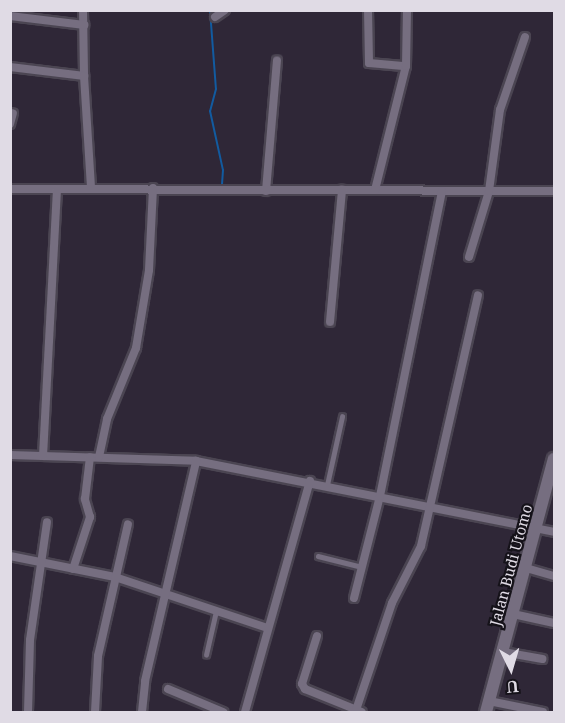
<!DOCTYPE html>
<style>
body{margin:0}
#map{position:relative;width:565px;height:723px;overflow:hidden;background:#2f2737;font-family:"Noto Serif",serif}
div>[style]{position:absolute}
.stream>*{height:2px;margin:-1px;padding:0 1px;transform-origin:1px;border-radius:1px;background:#125ba0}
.roads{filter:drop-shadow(2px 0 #4b4552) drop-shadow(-2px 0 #4b4552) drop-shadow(0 2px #4b4552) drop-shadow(0 -2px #4b4552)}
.lane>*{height:4.5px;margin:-2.25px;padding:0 2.25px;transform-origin:2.25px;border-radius:2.25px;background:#766e80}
.street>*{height:8px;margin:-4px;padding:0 4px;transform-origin:4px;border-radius:4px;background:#766e80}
.secondary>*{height:12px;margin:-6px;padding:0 6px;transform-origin:6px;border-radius:6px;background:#766e80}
span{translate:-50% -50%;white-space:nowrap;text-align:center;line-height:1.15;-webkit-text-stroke:4.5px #151219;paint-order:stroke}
.street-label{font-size:15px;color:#e0dbe5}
.frame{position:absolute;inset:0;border:12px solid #e0dbe5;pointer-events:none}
.north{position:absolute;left:481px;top:639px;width:60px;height:60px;-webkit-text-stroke:4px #151219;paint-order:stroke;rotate:175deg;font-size:16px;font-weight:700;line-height:24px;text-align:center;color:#e0dbe5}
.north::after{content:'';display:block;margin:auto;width:21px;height:27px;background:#e0dbe5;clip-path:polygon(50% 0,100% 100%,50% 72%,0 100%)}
</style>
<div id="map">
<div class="stream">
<i style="left:210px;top:10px;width:79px;rotate:85.7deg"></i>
<i style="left:216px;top:89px;width:23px;rotate:105deg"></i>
<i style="left:210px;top:111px;width:60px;rotate:77.6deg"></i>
<i style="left:223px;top:170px;width:16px;rotate:94deg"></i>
</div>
<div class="roads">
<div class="lane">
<i style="left:327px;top:485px;width:70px;rotate:-77.6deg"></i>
<i style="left:318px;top:556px;width:45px;rotate:14deg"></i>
<i style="left:206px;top:655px;width:45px;rotate:-77.2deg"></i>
</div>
<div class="street">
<i style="left:83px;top:10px;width:66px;rotate:89.1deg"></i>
<i style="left:368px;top:10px;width:53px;rotate:88.9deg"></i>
<i style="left:369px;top:63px;width:37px;rotate:5deg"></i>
<i style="left:10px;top:16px;width:75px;rotate:6.9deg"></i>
<i style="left:215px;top:17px;width:12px;rotate:-35deg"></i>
<i style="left:10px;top:67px;width:75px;rotate:6.9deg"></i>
<i style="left:84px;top:76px;width:112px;rotate:86.4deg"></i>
<i style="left:10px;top:124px;width:11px;rotate:-75deg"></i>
<i style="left:10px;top:189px;width:544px;rotate:0.21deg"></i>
<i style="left:375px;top:190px;width:128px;rotate:-76deg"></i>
<i style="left:406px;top:66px;width:56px;rotate:-89deg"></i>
<i style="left:266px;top:191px;width:131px;rotate:-85.2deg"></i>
<i style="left:469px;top:257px;width:69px;rotate:-73.1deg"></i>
<i style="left:489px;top:191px;width:82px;rotate:-82.3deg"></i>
<i style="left:500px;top:110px;width:77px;rotate:-71.1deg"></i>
<i style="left:330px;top:322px;width:133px;rotate:-84.8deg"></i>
<i style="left:10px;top:455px;width:186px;rotate:1.8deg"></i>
<i style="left:196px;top:461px;width:365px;rotate:11.2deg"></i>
<i style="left:43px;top:456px;width:267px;rotate:-87deg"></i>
<i style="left:99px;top:457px;width:39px;rotate:-78deg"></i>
<i style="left:107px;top:419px;width:77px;rotate:-67.8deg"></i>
<i style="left:136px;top:348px;width:79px;rotate:-80.5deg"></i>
<i style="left:149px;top:270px;width:82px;rotate:-87.2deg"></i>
<i style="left:10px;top:556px;width:107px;rotate:11.3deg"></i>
<i style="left:115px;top:577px;width:160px;rotate:18.5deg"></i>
<i style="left:526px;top:568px;width:29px;rotate:16deg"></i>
<i style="left:73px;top:569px;width:55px;rotate:-71.9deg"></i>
<i style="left:90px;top:517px;width:19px;rotate:-106deg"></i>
<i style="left:85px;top:499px;width:42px;rotate:-83.2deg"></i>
<i style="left:354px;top:598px;width:105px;rotate:-75.7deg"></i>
<i style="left:380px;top:496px;width:311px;rotate:-78.5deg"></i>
<i style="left:513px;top:614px;width:42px;rotate:12.4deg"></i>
<i style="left:317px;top:636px;width:50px;rotate:107.4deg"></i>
<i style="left:302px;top:684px;width:6px;rotate:59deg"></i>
<i style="left:305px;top:689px;width:61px;rotate:22deg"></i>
<i style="left:503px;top:652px;width:40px;rotate:10deg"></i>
<i style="left:168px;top:689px;width:60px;rotate:22.7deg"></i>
<i style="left:489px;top:701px;width:55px;rotate:11.5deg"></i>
<i style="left:356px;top:710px;width:113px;rotate:-71.4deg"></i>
<i style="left:392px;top:603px;width:64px;rotate:-63deg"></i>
<i style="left:421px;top:546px;width:257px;rotate:-77.2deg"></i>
<i style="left:28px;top:712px;width:72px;rotate:-88.4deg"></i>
<i style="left:30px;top:640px;width:119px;rotate:-81.8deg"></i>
<i style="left:95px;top:712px;width:56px;rotate:-86.9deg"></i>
<i style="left:98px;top:656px;width:135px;rotate:-77.2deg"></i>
<i style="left:142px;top:712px;width:31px;rotate:-84deg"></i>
<i style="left:145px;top:681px;width:226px;rotate:-76.9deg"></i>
<i style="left:245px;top:712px;width:240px;rotate:-74.3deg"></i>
</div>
<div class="secondary">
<i style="left:486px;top:712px;width:262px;rotate:-75deg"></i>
</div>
</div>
<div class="street-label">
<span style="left:511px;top:565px;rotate:-75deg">Jalan Budi Utomo</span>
</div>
<div class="frame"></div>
<div class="north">U</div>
</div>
